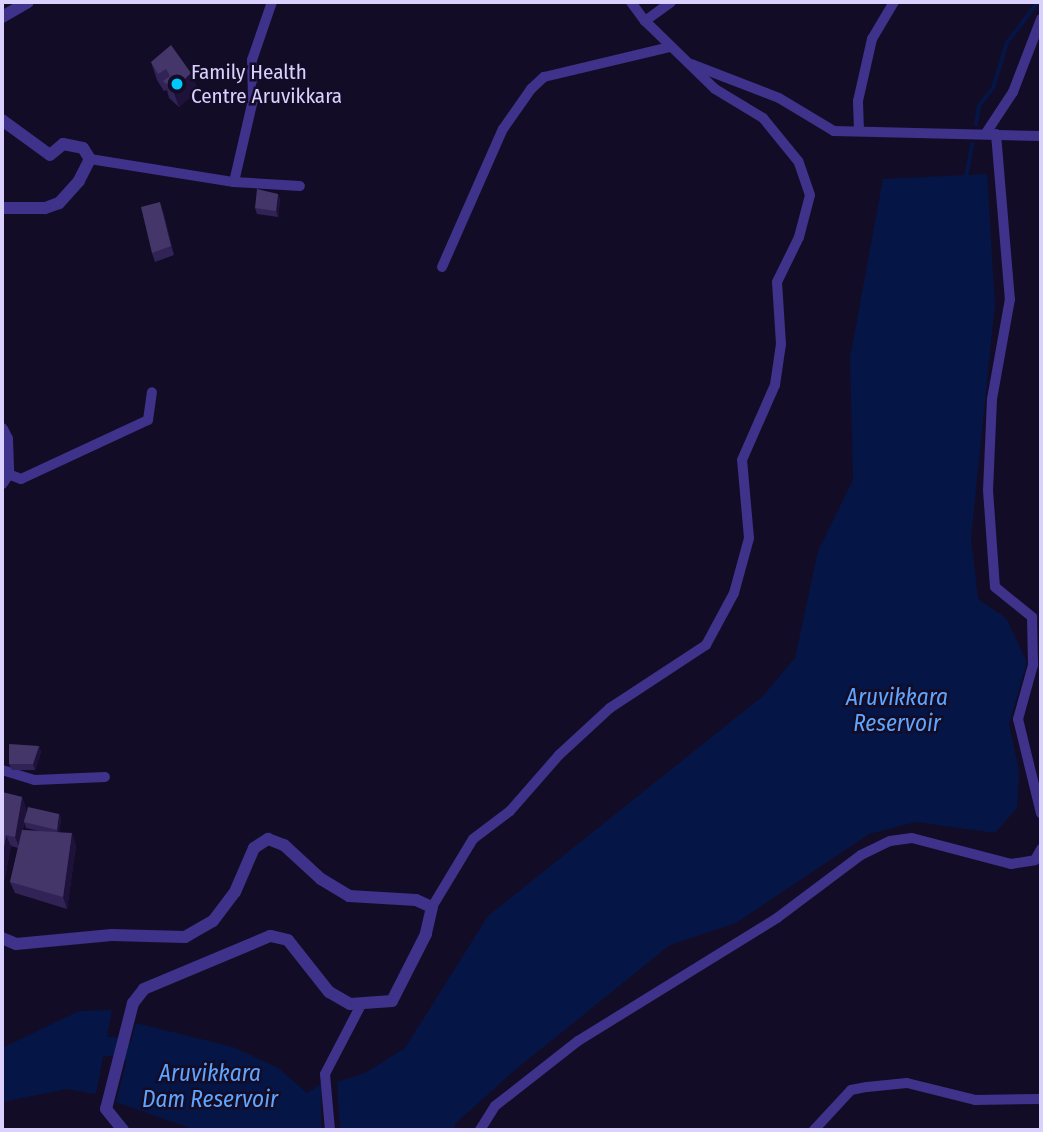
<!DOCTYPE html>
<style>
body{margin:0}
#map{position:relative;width:1043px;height:1132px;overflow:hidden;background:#130c26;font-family:"Fira Sans Condensed",sans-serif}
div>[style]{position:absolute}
.water>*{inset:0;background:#051646}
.stream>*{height:3.5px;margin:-1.75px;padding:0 1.75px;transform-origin:1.75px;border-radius:1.75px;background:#051646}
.river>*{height:19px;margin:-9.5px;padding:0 9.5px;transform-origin:9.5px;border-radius:9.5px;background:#051646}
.minor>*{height:10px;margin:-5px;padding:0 5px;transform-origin:5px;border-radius:5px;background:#3e328a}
.tertiary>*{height:12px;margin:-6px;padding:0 6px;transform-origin:6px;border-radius:6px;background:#3e328a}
.wall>*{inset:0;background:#322356}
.shaded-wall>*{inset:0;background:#1e123b}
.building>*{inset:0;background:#443668}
.dots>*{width:19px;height:19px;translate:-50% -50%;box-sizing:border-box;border:4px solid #130c26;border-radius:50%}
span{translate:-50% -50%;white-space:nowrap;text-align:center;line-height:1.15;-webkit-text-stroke:5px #130c26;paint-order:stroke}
.poi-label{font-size:21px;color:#dbd1ff}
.left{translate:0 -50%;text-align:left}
.water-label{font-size:23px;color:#5fa5ff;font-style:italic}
.frame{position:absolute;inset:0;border:4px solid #dbd1ff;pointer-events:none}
</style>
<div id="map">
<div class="water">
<i style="clip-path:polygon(987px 174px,995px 303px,971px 538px,978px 599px,1006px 618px,1027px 662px,1009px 724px,1019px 770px,1017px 808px,995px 833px,916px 822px,869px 834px,736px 923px,670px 945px,515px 1070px,456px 1123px,454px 1130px,340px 1130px,337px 1082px,365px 1073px,405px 1048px,488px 916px,763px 696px,795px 658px,818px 551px,853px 480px,850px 358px,883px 179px)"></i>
<i style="clip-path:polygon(112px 1010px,96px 1094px,67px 1089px,2px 1102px,2px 1048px,79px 1011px)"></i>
<i style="clip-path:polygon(136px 1023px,233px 1047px,278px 1068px,307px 1093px,321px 1084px,321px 1130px,195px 1130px,116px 1102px)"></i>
</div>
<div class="stream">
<i style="left:976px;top:125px;width:19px;rotate:-81deg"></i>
<i style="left:979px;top:106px;width:23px;rotate:-52deg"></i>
<i style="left:993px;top:88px;width:47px;rotate:-72.7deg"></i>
<i style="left:1007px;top:43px;width:51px;rotate:-52.9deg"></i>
<i style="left:966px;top:177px;width:33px;rotate:-79deg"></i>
</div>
<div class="river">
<i style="left:81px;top:1046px;width:32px"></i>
<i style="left:113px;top:1046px;width:42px;rotate:16.7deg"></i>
</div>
<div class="minor">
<i style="left:631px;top:2px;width:24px;rotate:54deg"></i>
<i style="left:691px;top:64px;width:94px;rotate:21.1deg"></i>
<i style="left:779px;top:98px;width:64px;rotate:31deg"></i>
<i style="left:834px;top:131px;width:207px;rotate:1.4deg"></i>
<i style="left:859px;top:131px;width:30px;rotate:-92deg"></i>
<i style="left:858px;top:101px;width:64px;rotate:-77.3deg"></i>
<i style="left:872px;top:39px;width:43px;rotate:-59.3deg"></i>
<i style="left:986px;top:133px;width:49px;rotate:-56.6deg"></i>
<i style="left:1013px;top:92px;width:78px;rotate:-69deg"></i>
<i style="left:996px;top:134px;width:166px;rotate:85.2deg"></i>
<i style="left:1010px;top:299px;width:102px;rotate:100.2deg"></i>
<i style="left:992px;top:399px;width:91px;rotate:92.5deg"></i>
<i style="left:988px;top:490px;width:97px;rotate:85.9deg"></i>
<i style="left:995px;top:587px;width:48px;rotate:39deg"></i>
<i style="left:1032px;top:617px;width:48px;rotate:88.8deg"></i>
<i style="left:1033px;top:665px;width:56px;rotate:105.5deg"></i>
<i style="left:1018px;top:719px;width:97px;rotate:76.3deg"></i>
<i style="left:90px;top:159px;width:146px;rotate:9.1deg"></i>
<i style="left:234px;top:182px;width:66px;rotate:3.5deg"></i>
<i style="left:234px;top:182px;width:84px;rotate:-77deg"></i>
<i style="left:253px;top:100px;width:40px;rotate:-91.4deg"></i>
<i style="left:252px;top:60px;width:61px;rotate:-71deg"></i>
<i style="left:442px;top:267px;width:151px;rotate:-66.2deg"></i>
<i style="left:503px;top:129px;width:49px;rotate:-55deg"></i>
<i style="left:531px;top:89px;width:18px;rotate:-43deg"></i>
<i style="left:544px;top:77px;width:130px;rotate:-13.4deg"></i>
<i style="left:8px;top:474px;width:14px;rotate:21deg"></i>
<i style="left:21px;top:479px;width:140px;rotate:-24.9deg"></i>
<i style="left:148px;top:420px;width:28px;rotate:-82deg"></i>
<i style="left:2px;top:770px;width:34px;rotate:17deg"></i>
<i style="left:35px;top:780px;width:70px;rotate:-2.5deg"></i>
<i style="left:432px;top:907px;width:79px;rotate:-58.9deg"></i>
<i style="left:473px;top:839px;width:46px;rotate:-37.1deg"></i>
<i style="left:510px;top:811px;width:74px;rotate:-48.8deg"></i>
<i style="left:559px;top:755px;width:69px;rotate:-42.7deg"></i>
<i style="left:610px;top:708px;width:115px;rotate:-33.3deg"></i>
<i style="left:706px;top:645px;width:59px;rotate:-61.7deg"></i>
<i style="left:734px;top:593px;width:57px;rotate:-74.7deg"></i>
<i style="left:749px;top:538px;width:78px;rotate:-95.1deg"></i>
<i style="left:742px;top:460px;width:82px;rotate:-66.3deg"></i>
<i style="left:775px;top:385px;width:41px;rotate:-81.7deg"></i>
<i style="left:781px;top:344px;width:62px;rotate:-93.7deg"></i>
<i style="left:777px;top:282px;width:50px;rotate:-63.9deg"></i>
<i style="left:799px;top:237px;width:43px;rotate:-75.3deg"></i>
<i style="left:810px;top:195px;width:36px;rotate:-109deg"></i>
<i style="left:798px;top:161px;width:55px;rotate:-129.1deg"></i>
<i style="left:763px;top:118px;width:56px;rotate:-148.9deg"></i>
<i style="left:715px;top:89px;width:98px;rotate:-135.8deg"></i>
<i style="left:645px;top:21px;width:32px;rotate:-36deg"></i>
<i style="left:330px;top:1130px;width:56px;rotate:-95.1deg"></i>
<i style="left:325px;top:1074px;width:80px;rotate:-62.5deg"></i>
<i style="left:480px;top:1130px;width:28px;rotate:-58deg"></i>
<i style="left:495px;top:1106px;width:105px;rotate:-38.1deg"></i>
<i style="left:578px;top:1041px;width:234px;rotate:-31.7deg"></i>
<i style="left:777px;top:918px;width:105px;rotate:-36.9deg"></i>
<i style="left:861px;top:855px;width:32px;rotate:-26deg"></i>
<i style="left:890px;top:841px;width:22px;rotate:-8deg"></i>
<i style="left:912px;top:838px;width:102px;rotate:14.7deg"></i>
<i style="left:1011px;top:864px;width:24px;rotate:-9deg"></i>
<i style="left:1035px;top:860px;width:13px;rotate:-61deg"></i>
<i style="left:814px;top:1130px;width:54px;rotate:-47.2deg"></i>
<i style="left:851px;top:1090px;width:16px;rotate:-11deg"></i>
<i style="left:867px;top:1087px;width:40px;rotate:-5.7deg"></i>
<i style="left:907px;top:1083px;width:70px;rotate:14deg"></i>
<i style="left:975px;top:1100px;width:66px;rotate:-0.9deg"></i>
</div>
<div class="tertiary">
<i style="left:2px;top:17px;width:30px;rotate:-30deg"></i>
<i style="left:2px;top:120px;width:59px;rotate:36.1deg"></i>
<i style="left:50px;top:155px;width:17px;rotate:-40deg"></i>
<i style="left:63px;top:144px;width:20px;rotate:11deg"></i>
<i style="left:83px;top:148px;width:13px;rotate:58deg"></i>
<i style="left:90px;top:159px;width:25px;rotate:117deg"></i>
<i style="left:79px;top:181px;width:30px;rotate:132deg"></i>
<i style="left:59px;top:203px;width:15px;rotate:160deg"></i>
<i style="left:45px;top:208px;width:43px;rotate:180deg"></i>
<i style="left:2px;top:429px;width:11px;rotate:63deg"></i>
<i style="left:7px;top:439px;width:35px;rotate:88deg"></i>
<i style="left:8px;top:474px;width:11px;rotate:124deg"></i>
<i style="left:2px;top:938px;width:15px;rotate:23deg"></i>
<i style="left:16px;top:944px;width:96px;rotate:-5.4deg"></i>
<i style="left:112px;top:935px;width:73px;rotate:1.6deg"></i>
<i style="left:185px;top:937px;width:32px;rotate:-30deg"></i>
<i style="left:213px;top:921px;width:36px;rotate:-53deg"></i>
<i style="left:235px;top:892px;width:48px;rotate:-66.6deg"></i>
<i style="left:254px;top:848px;width:17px;rotate:-33deg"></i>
<i style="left:268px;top:839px;width:17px;rotate:21deg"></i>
<i style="left:284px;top:845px;width:50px;rotate:42.6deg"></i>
<i style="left:321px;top:879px;width:33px;rotate:31deg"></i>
<i style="left:349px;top:896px;width:67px;rotate:3.4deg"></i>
<i style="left:416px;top:900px;width:17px;rotate:24deg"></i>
<i style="left:432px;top:907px;width:28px;rotate:103deg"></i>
<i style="left:426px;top:934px;width:75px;rotate:116.9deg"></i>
<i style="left:392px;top:1001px;width:42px;rotate:175.9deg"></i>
<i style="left:350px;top:1004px;width:24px;rotate:-150deg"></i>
<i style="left:329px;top:992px;width:66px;rotate:-128.3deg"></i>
<i style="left:288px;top:940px;width:18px;rotate:-167deg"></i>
<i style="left:270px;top:936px;width:137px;rotate:157.2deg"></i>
<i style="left:144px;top:989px;width:18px;rotate:128deg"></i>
<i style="left:133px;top:1003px;width:109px;rotate:104.3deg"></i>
<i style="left:106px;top:1109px;width:27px;rotate:51deg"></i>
</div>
<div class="wall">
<i style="clip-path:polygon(151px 62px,191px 73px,198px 90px,179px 107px,169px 98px,167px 90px,164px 91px,157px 80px)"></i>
<i style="clip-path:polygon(278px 194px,280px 200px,278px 217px,257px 214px,255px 208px)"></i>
<i style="clip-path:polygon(163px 211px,174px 255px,155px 262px,152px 253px)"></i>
<i style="clip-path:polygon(39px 746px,41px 752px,35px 770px,12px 770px,9px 764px)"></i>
<i style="clip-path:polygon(evenodd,2px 792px,22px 797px,26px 809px,25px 819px,59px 814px,61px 819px,59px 833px,76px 845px,67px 909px,15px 893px,10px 882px,18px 848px,11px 846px,4px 882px,2px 882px,2px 792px,24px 822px,26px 828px,39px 831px,23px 830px,24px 822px)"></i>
</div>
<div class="shaded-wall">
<i style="clip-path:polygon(191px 73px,198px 90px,179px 107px,173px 90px)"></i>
<i style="clip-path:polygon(278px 194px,280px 200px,278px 217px,276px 211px)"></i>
<i style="clip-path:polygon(160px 202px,163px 211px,174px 255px,171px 246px)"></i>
<i style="clip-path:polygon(39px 746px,41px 752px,35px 770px,33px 764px)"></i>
<i style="clip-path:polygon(22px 797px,26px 809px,20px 849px,15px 837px)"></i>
<i style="clip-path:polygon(59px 814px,61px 819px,59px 836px,57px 830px)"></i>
<i style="clip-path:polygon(72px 833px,76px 845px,67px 909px,63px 897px)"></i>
<i style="clip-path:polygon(6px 835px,11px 846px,4px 882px,2px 876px,2px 860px)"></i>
</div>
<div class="building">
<i style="clip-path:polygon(171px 45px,191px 73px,173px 90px,163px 81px,170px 76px,166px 69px,158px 74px,151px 62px)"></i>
<i style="clip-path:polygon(257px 189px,278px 194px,276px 211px,255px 208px)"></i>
<i style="clip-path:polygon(160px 202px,171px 246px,152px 253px,141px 207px)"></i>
<i style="clip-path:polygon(9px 744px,39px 746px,33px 764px,9px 764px)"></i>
<i style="clip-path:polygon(2px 792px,22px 797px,15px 837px,6px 835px,2px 860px)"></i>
<i style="clip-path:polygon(28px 807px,59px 814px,57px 830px,24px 822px)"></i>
<i style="clip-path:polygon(22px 830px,72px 833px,63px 897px,10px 882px)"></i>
</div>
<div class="dots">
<i style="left:177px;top:84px;background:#00cafc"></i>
</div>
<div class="poi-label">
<span class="left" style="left:191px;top:84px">Family Health<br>Centre Aruvikkara</span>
</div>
<div class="water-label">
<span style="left:897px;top:710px">Aruvikkara<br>Reservoir</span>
<span style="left:210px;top:1086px">Aruvikkara<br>Dam Reservoir</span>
</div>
<div class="frame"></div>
</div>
